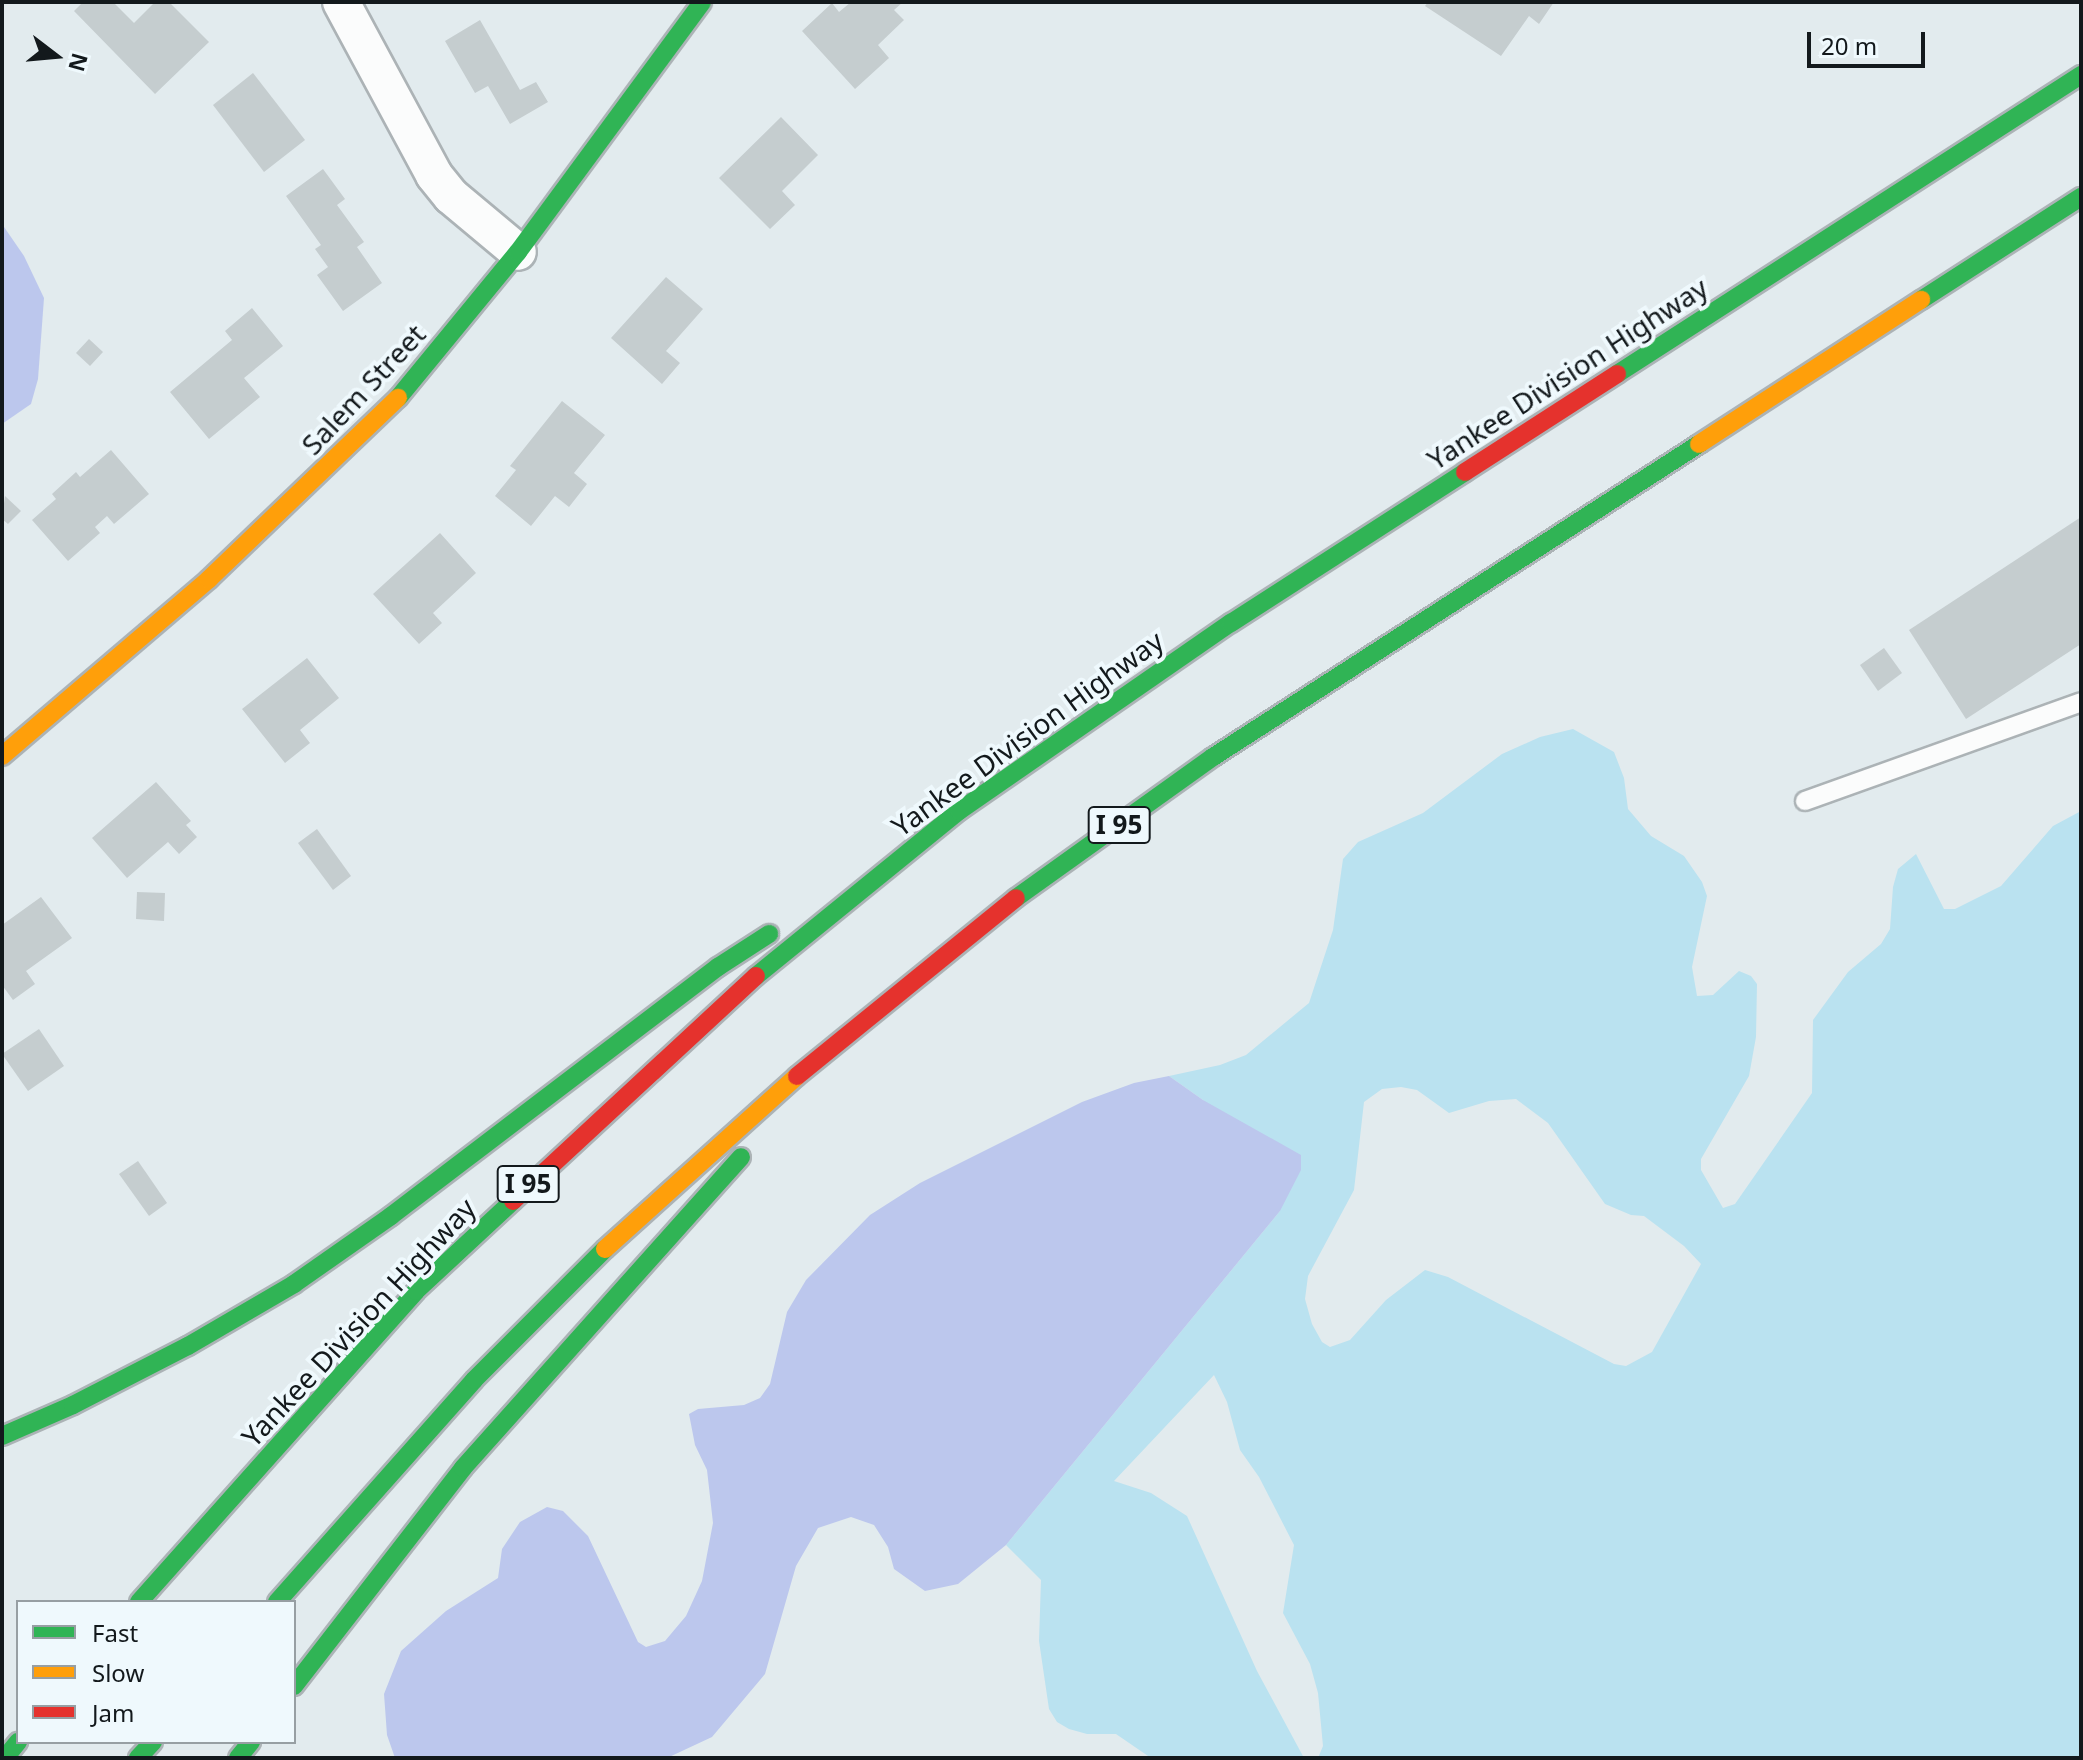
<!DOCTYPE html>
<style>
body{margin:0}
#map{position:relative;width:2083px;height:1760px;overflow:hidden;background:#e2ebee;font-family:"Noto Sans",sans-serif}
div>[style]{position:absolute}
.green>*{inset:0;background:#bae2f0}
.water>*{inset:0;background:#bcc7ed}
.building>*{inset:0;background:#c5cdcf}
.roads{filter:drop-shadow(2px 0 #acb3b6) drop-shadow(-2px 0 #acb3b6) drop-shadow(0 2px #acb3b6) drop-shadow(0 -2px #acb3b6)}
.lane>*{height:18px;margin:-9px;padding:0 9px;transform-origin:9px;border-radius:9px;background:#fbfcfc}
.street>*{height:36px;margin:-18px;padding:0 18px;transform-origin:18px;border-radius:18px;background:#fbfcfc}
.fast>*{height:18px;margin:-9px;padding:0 9px;transform-origin:9px;border-radius:9px;background:#30b455}
.slow>*{height:18px;margin:-9px;padding:0 9px;transform-origin:9px;border-radius:9px;background:#ff9f0a}
.jam>*{height:18px;margin:-9px;padding:0 9px;transform-origin:9px;border-radius:9px;background:#e5322d}
span{translate:-50% -50%;white-space:nowrap;text-align:center;line-height:1.15;-webkit-text-stroke:8px #eff9fd;paint-order:stroke}
.shield-label span{padding:2px 6px;background:#eff9fd;border:2px solid;border-radius:6px;-webkit-text-stroke-width:0}
.shield-label{font-size:26px;color:#13191c;font-weight:700}
.street-label{font-size:28px;color:#13191c}
.frame{position:absolute;inset:0;border:4px solid #13191c;pointer-events:none}
.legend{position:absolute;left:16px;top:1600px;width:280px;height:144px;box-sizing:border-box;background:#eff9fd;border:2px solid #979fa3;margin:0;padding:10px 14px;list-style:none;font-size:24px;color:#13191c}
.legend li{display:flex;align-items:center;gap:16px;height:40px}
.legend b{width:40px;border:2px solid #979fa3}
.north{position:absolute;left:16px;top:16px;width:80px;height:80px;-webkit-text-stroke:6px #eff9fd;paint-order:stroke;rotate:106deg;font-size:22px;font-weight:700;line-height:32px;text-align:center;color:#13191c}
.north::after{content:'';display:block;margin:auto;width:28px;height:36px;background:#13191c;clip-path:polygon(50% 0,100% 100%,50% 72%,0 100%)}
.scale{position:absolute;left:1807px;top:32px;width:118px;height:36px;box-sizing:border-box;border:4px solid #13191c;border-top:0;padding-left:10px;font-size:24px;line-height:28px;white-space:nowrap;color:#13191c;-webkit-text-stroke:6px #eff9fd;paint-order:stroke}
</style>
<div id="map">
<div class="green">
<i style="clip-path:polygon(evenodd,1573px 729px,1614px 752px,1624px 778px,1628px 809px,1651px 836px,1684px 856px,1702px 882px,1707px 896px,1692px 967px,1697px 996px,1713px 995px,1739px 971px,1751px 976px,1757px 984px,1756px 1037px,1749px 1076px,1701px 1159px,1701px 1170px,1723px 1208px,1735px 1204px,1812px 1093px,1813px 1020px,1848px 972px,1881px 944px,1890px 929px,1893px 887px,1898px 869px,1916px 854px,1944px 909px,1955px 909px,2001px 886px,2053px 826px,2081px 811px,2081px 1758px,1318px 1758px,1323px 1746px,1318px 1693px,1310px 1664px,1283px 1613px,1294px 1545px,1259px 1477px,1240px 1450px,1227px 1402px,1214px 1375px,1114px 1481px,1151px 1493px,1187px 1516px,1257px 1671px,1304px 1758px,1151px 1758px,1116px 1734px,1087px 1734px,1069px 1729px,1057px 1722px,1049px 1709px,1039px 1641px,1041px 1580px,1006px 1545px,1280px 1211px,1203px 1100px,1169px 1076px,1220px 1065px,1246px 1055px,1309px 1003px,1333px 930px,1343px 859px,1358px 842px,1423px 813px,1502px 754px,1540px 737px,1573px 729px,1401px 1087px,1417px 1090px,1449px 1113px,1489px 1101px,1516px 1099px,1548px 1123px,1605px 1204px,1631px 1215px,1644px 1216px,1684px 1246px,1701px 1264px,1652px 1352px,1626px 1366px,1614px 1364px,1448px 1277px,1425px 1270px,1386px 1300px,1350px 1340px,1330px 1347px,1322px 1342px,1312px 1324px,1305px 1299px,1308px 1276px,1354px 1190px,1364px 1102px,1382px 1089px,1401px 1087px)"></i>
</div>
<div class="water">
<i style="clip-path:polygon(2px 224px,24px 256px,44px 298px,38px 379px,31px 404px,2px 424px)"></i>
<i style="clip-path:polygon(1169px 1076px,1203px 1100px,1301px 1155px,1301px 1170px,1280px 1211px,1006px 1545px,958px 1584px,925px 1591px,894px 1569px,888px 1547px,874px 1525px,851px 1517px,818px 1528px,796px 1566px,765px 1674px,712px 1737px,667px 1758px,395px 1758px,387px 1735px,384px 1694px,401px 1651px,446px 1611px,498px 1578px,502px 1549px,520px 1522px,547px 1507px,563px 1511px,588px 1536px,638px 1642px,646px 1647px,665px 1641px,686px 1616px,702px 1581px,713px 1523px,707px 1470px,695px 1445px,689px 1414px,698px 1409px,744px 1405px,760px 1398px,770px 1384px,787px 1312px,806px 1280px,870px 1215px,920px 1183px,1082px 1102px,1134px 1083px)"></i>
</div>
<div class="building">
<i style="clip-path:polygon(83px 2px,113px 2px,134px 23px,155px 2px,169px 2px,209px 42px,155px 94px,74px 11px)"></i>
<i style="clip-path:polygon(851px 2px,903px 2px,894px 10px,904px 20px,878px 45px,889px 58px,855px 89px,802px 31px,832px 3px,839px 12px)"></i>
<i style="clip-path:polygon(1428px 2px,1554px 2px,1539px 24px,1529px 16px,1501px 56px,1425px 6px)"></i>
<i style="clip-path:polygon(480px 20px,520px 90px,536px 82px,548px 102px,510px 124px,488px 86px,475px 93px,445px 41px)"></i>
<i style="clip-path:polygon(253px 73px,305px 140px,264px 172px,213px 105px)"></i>
<i style="clip-path:polygon(781px 117px,818px 155px,782px 191px,795px 205px,770px 229px,719px 178px)"></i>
<i style="clip-path:polygon(323px 169px,345px 199px,337px 205px,364px 242px,357px 247px,382px 283px,343px 311px,317px 275px,328px 267px,315px 249px,321px 245px,286px 196px)"></i>
<i style="clip-path:polygon(666px 277px,703px 309px,666px 351px,680px 363px,662px 384px,611px 338px)"></i>
<i style="clip-path:polygon(252px 308px,283px 346px,244px 378px,260px 397px,209px 439px,170px 392px,232px 340px,225px 331px)"></i>
<i style="clip-path:polygon(89px 339px,103px 352px,90px 366px,76px 353px)"></i>
<i style="clip-path:polygon(562px 401px,605px 435px,574px 473px,587px 484px,569px 507px,555px 496px,531px 526px,495px 496px,516px 470px,510px 466px)"></i>
<i style="clip-path:polygon(111px 450px,149px 494px,114px 524px,107px 516px,95px 527px,100px 533px,68px 561px,32px 520px,56px 499px,52px 494px,76px 472px,80px 477px)"></i>
<i style="clip-path:polygon(5px 496px,21px 511px,8px 524px,2px 519px)"></i>
<i style="clip-path:polygon(2081px 517px,2081px 644px,1966px 719px,1909px 630px)"></i>
<i style="clip-path:polygon(440px 533px,476px 573px,433px 613px,442px 623px,419px 644px,373px 594px)"></i>
<i style="clip-path:polygon(1884px 648px,1902px 673px,1878px 691px,1860px 665px)"></i>
<i style="clip-path:polygon(307px 658px,339px 698px,300px 730px,310px 743px,285px 763px,242px 709px)"></i>
<i style="clip-path:polygon(156px 782px,191px 821px,186px 825px,197px 837px,179px 854px,168px 842px,127px 878px,92px 838px)"></i>
<i style="clip-path:polygon(317px 829px,351px 876px,333px 890px,298px 843px)"></i>
<i style="clip-path:polygon(137px 892px,165px 893px,164px 921px,136px 919px)"></i>
<i style="clip-path:polygon(41px 897px,72px 938px,26px 971px,35px 984px,13px 1000px,2px 985px,2px 925px)"></i>
<i style="clip-path:polygon(39px 1029px,64px 1066px,28px 1091px,2px 1054px)"></i>
<i style="clip-path:polygon(138px 1161px,167px 1203px,149px 1216px,119px 1174px)"></i>
</div>
<div class="roads">
<div class="lane">
<i style="left:1805px;top:801px;width:293px;rotate:-19.7deg"></i>
</div>
<div class="street">
<i style="left:341px;top:2px;width:196px;rotate:61.7deg"></i>
<i style="left:434px;top:175px;width:27px;rotate:51deg"></i>
<i style="left:451px;top:196px;width:87px;rotate:39.9deg"></i>
</div>
<div class="fast">
<i style="left:1921px;top:300px;width:190px;rotate:-32.8deg"></i>
<i style="left:1617px;top:374px;width:552px;rotate:-32.8deg"></i>
<i style="left:398px;top:398px;width:189px;rotate:-50.6deg"></i>
<i style="left:518px;top:252px;width:310px;rotate:-53.6deg"></i>
<i style="left:1016px;top:898px;width:242px;rotate:-35.6deg"></i>
<i style="left:1213px;top:757px;width:578px;rotate:-32.78deg"></i>
<i style="left:756px;top:976px;width:262px;rotate:-39.1deg"></i>
<i style="left:959px;top:811px;width:331px;rotate:-34.7deg"></i>
<i style="left:1231px;top:623px;width:278px;rotate:-32.8deg"></i>
<i style="left:2px;top:1436px;width:77px;rotate:-23.6deg"></i>
<i style="left:73px;top:1405px;width:129px;rotate:-27.2deg"></i>
<i style="left:188px;top:1346px;width:123px;rotate:-30.3deg"></i>
<i style="left:294px;top:1284px;width:118px;rotate:-35deg"></i>
<i style="left:391px;top:1216px;width:411px;rotate:-37.3deg"></i>
<i style="left:718px;top:967px;width:61px;rotate:-32.9deg"></i>
<i style="left:139px;top:1602px;width:416px;rotate:-48.3deg"></i>
<i style="left:416px;top:1291px;width:132px;rotate:-42.9deg"></i>
<i style="left:277px;top:1602px;width:297px;rotate:-48.4deg"></i>
<i style="left:474px;top:1380px;width:185px;rotate:-45deg"></i>
<i style="left:294px;top:1686px;width:276px;rotate:-52.2deg"></i>
<i style="left:463px;top:1468px;width:417px;rotate:-48.2deg"></i>
<i style="left:5px;top:1758px;width:21px;rotate:-51deg"></i>
<i style="left:138px;top:1758px;width:22px;rotate:-47deg"></i>
<i style="left:238px;top:1758px;width:21px;rotate:-51deg"></i>
</div>
<div class="slow">
<i style="left:1699px;top:444px;width:265px;rotate:-33deg"></i>
<i style="left:2px;top:756px;width:272px;rotate:-40.5deg"></i>
<i style="left:209px;top:579px;width:262px;rotate:-43.8deg"></i>
<i style="left:605px;top:1249px;width:258px;rotate:-42deg"></i>
</div>
<div class="jam">
<i style="left:1465px;top:472px;width:181px;rotate:-32.8deg"></i>
<i style="left:797px;top:1076px;width:282px;rotate:-39.1deg"></i>
<i style="left:513px;top:1201px;width:331px;rotate:-42.8deg"></i>
</div>
</div>
<div class="shield-label">
<span style="left:1119px;top:825px">I 95</span>
<span style="left:528px;top:1184px">I 95</span>
</div>
<div class="street-label">
<span style="left:1567px;top:373px;rotate:-33deg">Yankee Division Highway</span>
<span style="left:363px;top:389px;rotate:-47deg">Salem Street</span>
<span style="left:1027px;top:733px;rotate:-36deg">Yankee Division Highway</span>
<span style="left:358px;top:1322px;rotate:-47deg">Yankee Division Highway</span>
</div>
<div class="frame"></div>
<ul class="legend">
<li><b style="height:10px;background:#30b455"></b>Fast</li>
<li><b style="height:10px;background:#ff9f0a"></b>Slow</li>
<li><b style="height:10px;background:#e5322d"></b>Jam</li>
</ul>
<div class="north">N</div>
<div class="scale">20 m</div>
</div>
